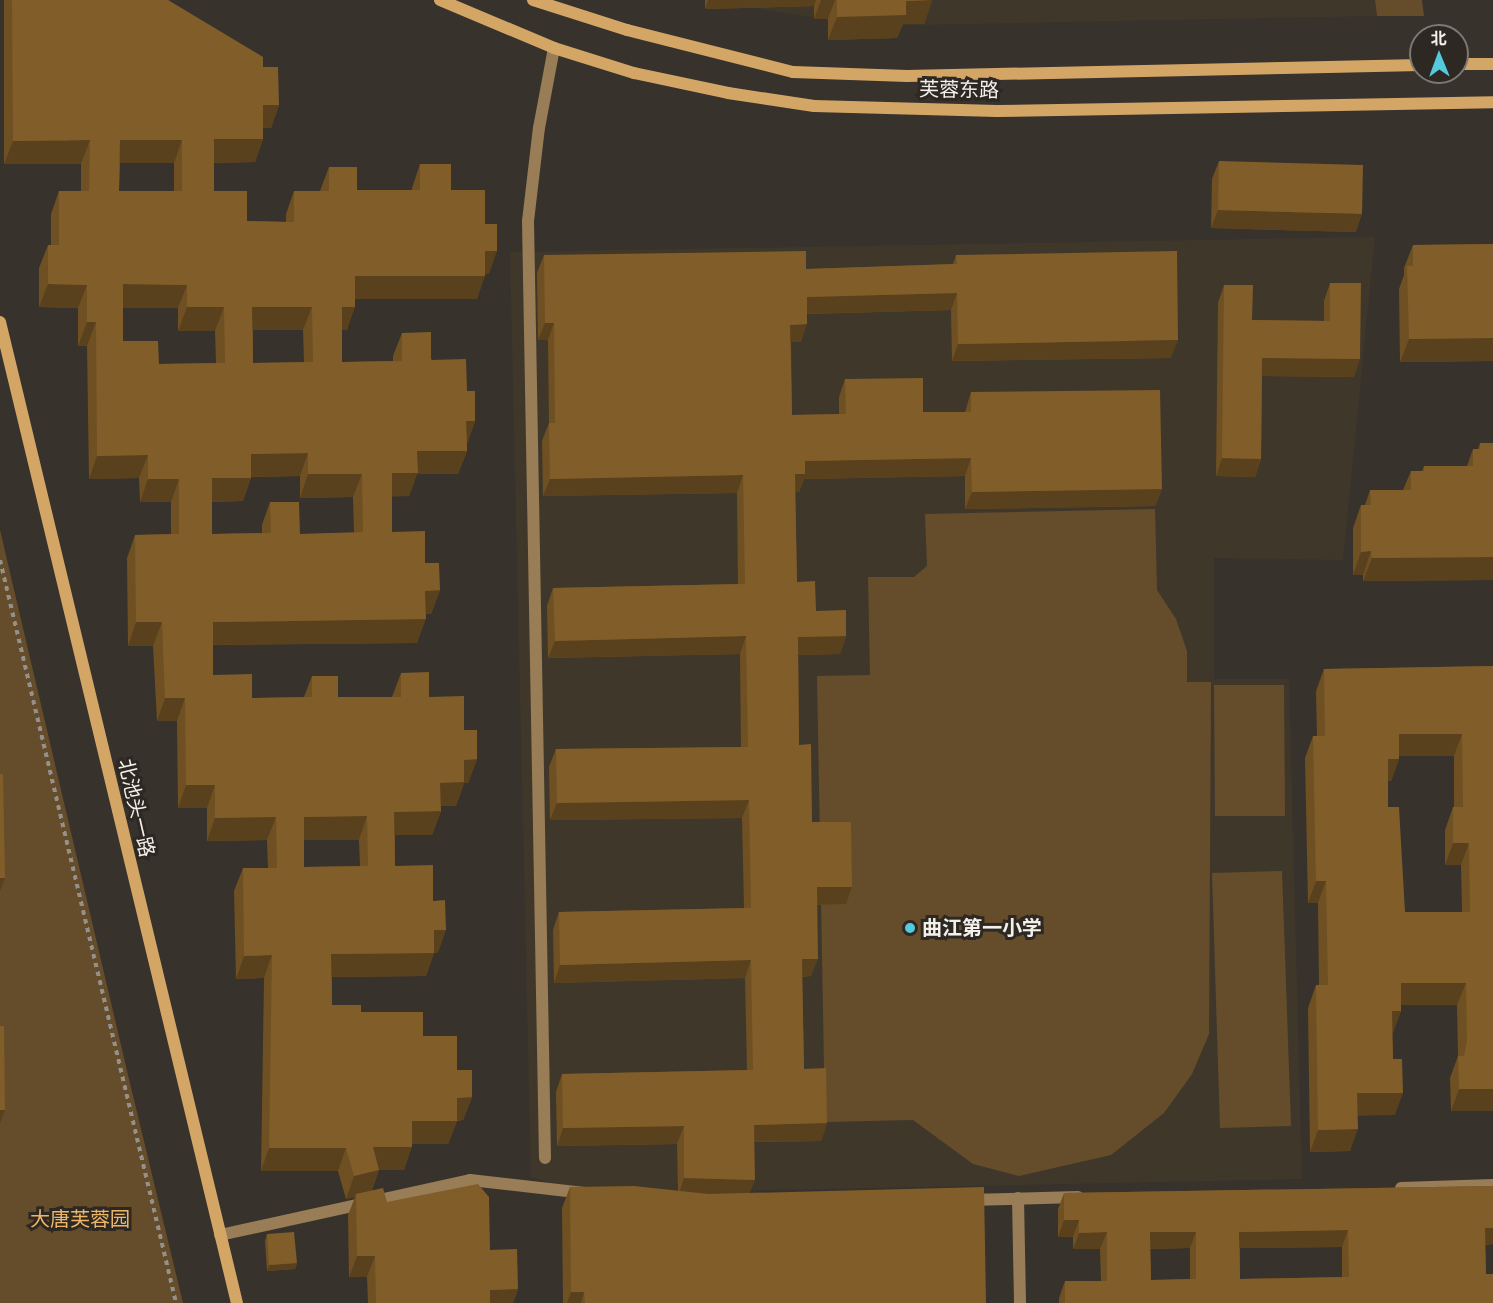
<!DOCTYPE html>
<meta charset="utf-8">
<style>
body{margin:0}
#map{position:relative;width:1493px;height:1303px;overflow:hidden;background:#37322c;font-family:"PT Sans","Noto Sans SC",sans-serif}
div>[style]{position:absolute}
.built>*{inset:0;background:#40372b}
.green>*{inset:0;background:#654d2b}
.path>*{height:4px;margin-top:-2px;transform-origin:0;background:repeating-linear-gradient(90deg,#94908b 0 4.5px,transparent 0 9px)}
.lane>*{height:12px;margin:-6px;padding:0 6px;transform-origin:6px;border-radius:6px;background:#997d56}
.street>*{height:12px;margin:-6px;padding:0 6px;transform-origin:6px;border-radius:6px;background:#997d56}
.secondary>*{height:12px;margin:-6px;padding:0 6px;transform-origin:6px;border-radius:6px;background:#d4a666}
.wall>*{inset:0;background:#6f5023}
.shaded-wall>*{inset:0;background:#5a411d}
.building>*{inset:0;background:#815d29}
.dots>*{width:16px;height:16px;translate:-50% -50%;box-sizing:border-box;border:3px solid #2d2822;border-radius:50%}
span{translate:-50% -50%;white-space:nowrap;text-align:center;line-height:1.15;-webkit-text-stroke:6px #2d2822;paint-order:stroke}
.street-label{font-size:20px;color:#f3f0ec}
.poi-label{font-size:20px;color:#f3f0ec;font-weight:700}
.left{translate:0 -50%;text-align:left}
.park-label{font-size:20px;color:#ecb669}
.north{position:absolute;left:1409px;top:24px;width:60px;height:60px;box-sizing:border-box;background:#2d2822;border:2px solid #7c7873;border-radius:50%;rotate:359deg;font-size:16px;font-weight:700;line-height:24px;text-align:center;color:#f3f0ec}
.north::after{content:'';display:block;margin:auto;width:21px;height:27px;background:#54cadd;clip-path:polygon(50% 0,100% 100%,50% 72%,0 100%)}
</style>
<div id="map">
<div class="built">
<i style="clip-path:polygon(707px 0,1375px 0,1377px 16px,868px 26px)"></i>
<i style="clip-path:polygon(1375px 237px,1343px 560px,1214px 558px,1214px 679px,1289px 679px,1302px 1179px,588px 1194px,531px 1177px,510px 252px)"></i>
</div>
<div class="green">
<i style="clip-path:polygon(1375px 0,1422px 0,1424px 16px,1377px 16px)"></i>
<i style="clip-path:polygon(1155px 509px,1157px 590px,1176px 619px,1187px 651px,1187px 682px,1211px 682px,1209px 1034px,1192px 1074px,1164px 1113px,1111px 1155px,1019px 1176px,973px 1164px,913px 1120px,825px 1122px,817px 676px,870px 675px,868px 577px,914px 577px,927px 566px,925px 514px)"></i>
<i style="clip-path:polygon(0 530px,128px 1075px,183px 1303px,0 1303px)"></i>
<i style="clip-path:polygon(1214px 685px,1284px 685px,1285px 816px,1215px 816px)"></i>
<i style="clip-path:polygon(1282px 871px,1291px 1126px,1220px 1128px,1212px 873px)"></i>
</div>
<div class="path">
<i style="left:0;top:560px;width:764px;rotate:76.67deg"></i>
</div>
<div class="lane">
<i style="left:545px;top:1158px;width:937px;rotate:-91.04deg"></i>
<i style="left:528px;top:221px;width:94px;rotate:-83.3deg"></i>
<i style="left:539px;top:128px;width:81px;rotate:-79.4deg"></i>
</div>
<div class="street">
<i style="left:1401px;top:1188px;width:92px;rotate:-1.9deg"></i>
<i style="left:1018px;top:1198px;width:105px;rotate:88.9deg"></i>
<i style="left:969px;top:1200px;width:109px;rotate:-1.6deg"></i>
<i style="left:220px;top:1235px;width:256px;rotate:-12.4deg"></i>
<i style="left:470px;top:1180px;width:115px;rotate:6.5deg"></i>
</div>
<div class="secondary">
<i style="left:440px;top:0;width:124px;rotate:22.8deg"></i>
<i style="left:554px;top:48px;width:84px;rotate:17.4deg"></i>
<i style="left:634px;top:73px;width:96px;rotate:12deg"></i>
<i style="left:728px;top:93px;width:87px;rotate:8.6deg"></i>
<i style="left:814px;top:106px;width:183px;rotate:1.6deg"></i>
<i style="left:997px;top:111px;width:496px;rotate:-1deg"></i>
<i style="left:533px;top:0;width:99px;rotate:17.7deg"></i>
<i style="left:627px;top:30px;width:171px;rotate:14.2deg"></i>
<i style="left:793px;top:72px;width:114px;rotate:2deg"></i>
<i style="left:907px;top:76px;width:514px;rotate:-1.23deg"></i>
<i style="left:1457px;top:64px;width:36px"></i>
<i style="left:0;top:322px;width:1009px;rotate:76.42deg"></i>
</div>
<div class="wall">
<i style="clip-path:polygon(evenodd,4px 0,168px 0,263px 67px,279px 105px,271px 128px,263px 128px,263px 139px,255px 162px,214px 163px,214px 191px,247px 221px,286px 222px,286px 214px,294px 191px,320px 191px,329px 167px,357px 190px,412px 190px,412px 188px,420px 164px,451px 190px,485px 224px,489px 274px,485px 274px,477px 299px,355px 299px,347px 330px,342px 330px,342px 362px,393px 361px,393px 356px,402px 333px,467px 391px,475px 421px,467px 444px,467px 451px,458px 474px,417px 474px,409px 496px,392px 496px,392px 532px,425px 563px,440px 590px,431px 614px,426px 614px,417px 643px,213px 645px,213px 675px,252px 698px,304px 697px,312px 676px,338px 697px,392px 697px,401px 673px,429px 697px,464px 730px,477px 759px,468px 783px,464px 783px,456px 806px,440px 806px,441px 811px,432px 835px,395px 835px,395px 866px,433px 901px,438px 953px,434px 953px,426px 976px,332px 977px,332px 1005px,361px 1012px,423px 1036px,457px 1070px,472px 1097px,463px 1120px,457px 1121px,448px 1144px,412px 1144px,404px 1170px,379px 1170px,372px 1190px,387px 1202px,490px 1250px,518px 1289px,513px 1303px,368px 1303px,367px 1277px,349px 1277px,348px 1215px,355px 1197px,346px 1199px,338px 1171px,261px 1171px,264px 978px,236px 979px,234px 891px,243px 868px,268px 868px,267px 840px,207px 841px,207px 808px,178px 808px,177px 721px,157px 721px,153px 646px,128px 646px,127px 558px,135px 535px,171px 534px,171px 502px,140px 502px,139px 478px,89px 479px,87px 346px,78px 346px,78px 308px,39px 307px,39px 268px,48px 245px,51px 245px,51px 214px,59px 191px,81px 191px,81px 164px,4px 164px,4px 0,120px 163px,174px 163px,174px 191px,119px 191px,120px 163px,4px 0,123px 308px,178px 308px,178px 331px,215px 331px,216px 363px,159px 364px,123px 341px,123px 308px,4px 0,253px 330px,303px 330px,304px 362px,253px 363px,253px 330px,4px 0,300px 476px,300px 498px,353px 497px,354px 533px,300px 534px,270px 502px,262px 525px,262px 533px,212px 534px,212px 502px,243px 501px,251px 477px,300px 476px,4px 0,304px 840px,359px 840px,360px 866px,304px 867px,304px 840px)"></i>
<i style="clip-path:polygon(705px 0,932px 0,924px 24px,903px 24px,897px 38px,828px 40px,828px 19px,814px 19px,814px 6px,705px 9px)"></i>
<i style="clip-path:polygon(1219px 161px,1356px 232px,1211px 228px,1212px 179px)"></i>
<i style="clip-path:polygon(1493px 244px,1493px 361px,1400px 362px,1399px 289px,1404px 275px,1404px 268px,1413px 245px)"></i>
<i style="clip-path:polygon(544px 255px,806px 269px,953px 264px,956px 255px,1171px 358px,952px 361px,951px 310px,807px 314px,801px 342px,791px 342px,792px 415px,839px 414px,839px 397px,845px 379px,923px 412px,965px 412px,971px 392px,1162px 489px,1155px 506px,965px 509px,965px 476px,804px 479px,799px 492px,795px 492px,797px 582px,816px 611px,846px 636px,840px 654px,798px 655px,799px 745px,812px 822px,846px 904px,817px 905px,811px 976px,802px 977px,804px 1069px,827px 1123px,821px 1141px,754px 1142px,750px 1193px,986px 1303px,563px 1303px,562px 1208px,570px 1187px,678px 1191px,677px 1144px,557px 1146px,556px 1092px,562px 1074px,747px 1070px,745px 978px,554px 983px,553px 930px,559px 912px,744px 908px,742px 818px,550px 820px,549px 767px,556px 749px,741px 747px,740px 654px,548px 658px,547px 606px,553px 588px,738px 584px,737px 493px,543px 496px,542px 441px,549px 423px,548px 340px,538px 340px,537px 273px)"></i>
<i style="clip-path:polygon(1330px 283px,1354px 377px,1262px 376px,1261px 459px,1255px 477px,1216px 476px,1218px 303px,1224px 285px,1252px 320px,1324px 321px,1324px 301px)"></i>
<i style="clip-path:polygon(1480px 443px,1493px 580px,1363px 581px,1363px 575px,1353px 575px,1353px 528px,1361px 505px,1365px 505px,1370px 490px,1403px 490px,1411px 471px,1422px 471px,1424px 466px,1467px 466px,1473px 449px,1478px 449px)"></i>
<i style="clip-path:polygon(evenodd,1493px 666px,1493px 1111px,1451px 1111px,1450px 1078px,1458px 1056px,1457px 1005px,1401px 1005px,1401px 1011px,1392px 1033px,1395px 1115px,1357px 1115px,1350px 1151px,1310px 1152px,1308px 1008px,1316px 985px,1319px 985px,1318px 903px,1308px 903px,1305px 758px,1313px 736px,1317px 736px,1316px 691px,1324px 669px,1493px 666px,1399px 756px,1454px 756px,1454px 807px,1453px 807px,1445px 830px,1445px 865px,1461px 865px,1462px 912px,1405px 912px,1388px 807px,1388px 781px,1391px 781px,1399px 759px,1399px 756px)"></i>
<i style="clip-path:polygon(evenodd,1493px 1186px,1493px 1244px,1485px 1245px,1486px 1274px,1493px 1303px,1059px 1303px,1059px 1298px,1065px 1281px,1101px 1281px,1100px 1249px,1073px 1249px,1073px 1237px,1058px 1237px,1058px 1209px,1064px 1193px,1493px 1186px,1342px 1247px,1342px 1277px,1240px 1279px,1240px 1248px,1342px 1247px,1493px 1186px,1190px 1248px,1190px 1279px,1151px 1280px,1150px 1249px,1190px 1248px)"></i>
<i style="clip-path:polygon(267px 1234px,297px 1263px,295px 1269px,267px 1271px,265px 1241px)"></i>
</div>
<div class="shaded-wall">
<i style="clip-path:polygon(708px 0,816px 0,814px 6px,705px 9px)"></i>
<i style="clip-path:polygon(821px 0,835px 0,828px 19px,814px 19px)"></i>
<i style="clip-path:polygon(932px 0,924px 24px,903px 24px,897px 38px,828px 40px,837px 17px,906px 1px)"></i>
<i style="clip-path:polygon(263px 105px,279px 105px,271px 128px,254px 128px)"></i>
<i style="clip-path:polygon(214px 139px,263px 139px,255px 162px,206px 163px)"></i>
<i style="clip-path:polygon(90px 140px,81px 164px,4px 164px,13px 141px)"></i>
<i style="clip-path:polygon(120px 140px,182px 140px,174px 163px,111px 163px)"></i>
<i style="clip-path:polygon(1218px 210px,1362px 214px,1356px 232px,1211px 228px)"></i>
<i style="clip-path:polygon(485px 251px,497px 251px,489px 274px,477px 275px)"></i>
<i style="clip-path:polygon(355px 276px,485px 276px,477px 299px,347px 299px)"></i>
<i style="clip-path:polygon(48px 284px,87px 285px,78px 308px,39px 307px)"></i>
<i style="clip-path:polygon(123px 284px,187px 285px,178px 308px,114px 308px)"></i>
<i style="clip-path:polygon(957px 293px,951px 310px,800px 314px,807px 297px)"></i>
<i style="clip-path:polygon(187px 307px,224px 307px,215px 331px,178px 331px)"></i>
<i style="clip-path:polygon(252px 307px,312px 307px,303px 330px,244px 330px)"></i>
<i style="clip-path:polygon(342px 307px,355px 307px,347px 330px,334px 330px)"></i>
<i style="clip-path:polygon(87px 322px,96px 322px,87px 346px,78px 346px)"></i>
<i style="clip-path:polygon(545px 323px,554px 323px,548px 340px,538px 340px)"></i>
<i style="clip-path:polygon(807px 324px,801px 342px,784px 342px,790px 325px)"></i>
<i style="clip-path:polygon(1493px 338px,1493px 361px,1400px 362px,1409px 339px)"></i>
<i style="clip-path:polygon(1178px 340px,1171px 358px,952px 361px,958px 344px)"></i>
<i style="clip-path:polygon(1262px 358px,1360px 359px,1354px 377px,1256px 376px)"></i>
<i style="clip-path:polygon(466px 421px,475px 421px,467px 444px)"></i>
<i style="clip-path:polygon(417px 451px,467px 451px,458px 474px,417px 474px,409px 496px,384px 497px,392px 473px)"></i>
<i style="clip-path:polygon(308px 453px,300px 476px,242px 477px,251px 454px)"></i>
<i style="clip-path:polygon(148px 455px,139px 478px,89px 479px,97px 456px)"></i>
<i style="clip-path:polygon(971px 458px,965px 476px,804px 479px,799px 492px,788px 492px,795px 474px,805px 461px)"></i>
<i style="clip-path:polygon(1222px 458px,1261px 459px,1255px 477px,1216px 476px)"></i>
<i style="clip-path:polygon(308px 474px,362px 474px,353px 497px,300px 498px)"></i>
<i style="clip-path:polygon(743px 475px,737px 493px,543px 496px,550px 479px)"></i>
<i style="clip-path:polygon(212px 478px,251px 478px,243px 501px,203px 502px)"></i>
<i style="clip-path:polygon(148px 479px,179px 479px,171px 502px,140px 502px)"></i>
<i style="clip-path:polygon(1162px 489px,1155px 506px,965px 509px,972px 492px)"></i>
<i style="clip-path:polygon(1371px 551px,1363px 575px,1353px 575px,1361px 552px)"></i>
<i style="clip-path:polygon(1493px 557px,1493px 580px,1363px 581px,1372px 558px)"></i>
<i style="clip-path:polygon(440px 590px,431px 614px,417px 614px,425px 591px)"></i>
<i style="clip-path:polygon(426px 619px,417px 643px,205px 645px,213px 622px)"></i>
<i style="clip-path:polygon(136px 622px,162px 622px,153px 646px,128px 646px)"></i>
<i style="clip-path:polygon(746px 636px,740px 654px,548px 658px,555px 641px)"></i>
<i style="clip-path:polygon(846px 636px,840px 654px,791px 655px,798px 637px)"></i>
<i style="clip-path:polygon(165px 698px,185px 698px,177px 721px,157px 721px)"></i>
<i style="clip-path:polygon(1399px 734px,1462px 734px,1454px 756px,1391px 756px)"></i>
<i style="clip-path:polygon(477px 759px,468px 783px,464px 783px,456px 806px,432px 806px,440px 783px,464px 760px)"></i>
<i style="clip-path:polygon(1388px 759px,1399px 759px,1391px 781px,1380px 781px)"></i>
<i style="clip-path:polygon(186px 785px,215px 785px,207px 808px,178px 808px)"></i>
<i style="clip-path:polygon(749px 800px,742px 818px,550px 820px,557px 803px)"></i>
<i style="clip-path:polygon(441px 811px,432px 835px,386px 835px,394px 812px)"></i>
<i style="clip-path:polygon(367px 816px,359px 840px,295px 840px,304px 817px)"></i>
<i style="clip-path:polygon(276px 817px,267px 840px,207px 841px,215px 818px)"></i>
<i style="clip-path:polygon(1453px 843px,1469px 843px,1461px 865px,1445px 865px)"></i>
<i style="clip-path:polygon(0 878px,5px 878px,0 891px)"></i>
<i style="clip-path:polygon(1316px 881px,1326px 881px,1318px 903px,1308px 903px)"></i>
<i style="clip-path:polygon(817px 887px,852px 887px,846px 904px,810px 905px)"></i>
<i style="clip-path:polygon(434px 930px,446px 930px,438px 953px,425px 953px)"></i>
<i style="clip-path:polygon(434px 953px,426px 976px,323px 977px,331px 954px)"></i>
<i style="clip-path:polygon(272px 955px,264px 978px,236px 979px,244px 956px)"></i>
<i style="clip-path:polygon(802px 959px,818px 959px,811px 976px,795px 977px)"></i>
<i style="clip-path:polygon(751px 960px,745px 978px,554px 983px,560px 965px)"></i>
<i style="clip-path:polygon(1401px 983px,1466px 983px,1457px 1005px,1393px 1005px)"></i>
<i style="clip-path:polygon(1392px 1011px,1401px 1011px,1393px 1033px,1384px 1033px)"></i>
<i style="clip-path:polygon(1459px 1089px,1493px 1089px,1493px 1111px,1451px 1111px)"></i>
<i style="clip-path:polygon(1357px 1093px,1403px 1093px,1395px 1115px,1349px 1116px)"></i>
<i style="clip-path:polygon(472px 1097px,463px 1120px,448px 1121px,457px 1098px)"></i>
<i style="clip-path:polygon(0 1110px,5px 1110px,0 1124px)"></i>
<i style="clip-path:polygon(412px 1121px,457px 1121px,448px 1144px,404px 1144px)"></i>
<i style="clip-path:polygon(827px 1123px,821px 1141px,747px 1142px,754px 1125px)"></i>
<i style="clip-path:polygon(684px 1126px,677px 1144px,557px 1146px,563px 1128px)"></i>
<i style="clip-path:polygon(1358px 1129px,1350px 1151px,1310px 1152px,1318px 1130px)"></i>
<i style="clip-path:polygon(373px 1147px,412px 1147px,404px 1170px,379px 1170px,371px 1193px,356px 1194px,355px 1197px,346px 1199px,354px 1176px)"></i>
<i style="clip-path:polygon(269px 1148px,346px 1148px,338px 1171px,261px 1171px)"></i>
<i style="clip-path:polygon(684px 1178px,755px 1180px,748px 1197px,678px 1196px)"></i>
<i style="clip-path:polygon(1064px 1220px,1079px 1220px,1073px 1237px,1058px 1237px)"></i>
<i style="clip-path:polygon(1485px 1228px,1493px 1228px,1493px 1244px,1479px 1245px)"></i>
<i style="clip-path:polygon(1348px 1230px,1342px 1247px,1233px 1248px,1239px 1232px)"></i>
<i style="clip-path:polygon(1107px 1232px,1100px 1249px,1073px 1249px,1079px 1233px)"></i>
<i style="clip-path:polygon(1150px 1232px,1196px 1232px,1190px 1248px,1144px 1249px)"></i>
<i style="clip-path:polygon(357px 1256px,375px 1256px,367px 1277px,349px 1277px)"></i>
<i style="clip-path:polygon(297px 1263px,295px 1269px,267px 1271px,269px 1265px)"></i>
<i style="clip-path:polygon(518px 1289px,513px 1303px,485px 1303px,490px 1290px)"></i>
<i style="clip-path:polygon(571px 1292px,584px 1292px,581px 1303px,567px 1303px)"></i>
</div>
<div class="building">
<i style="clip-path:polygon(evenodd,12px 0,168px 0,263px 57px,263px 67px,278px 67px,279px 105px,263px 105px,263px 139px,214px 139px,214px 191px,247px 191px,247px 221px,294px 222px,294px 191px,329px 191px,329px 167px,357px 167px,357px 190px,420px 190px,420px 164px,451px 164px,451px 190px,485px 190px,485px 224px,497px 224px,497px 251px,485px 251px,485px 276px,355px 276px,355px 307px,342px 307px,342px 362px,402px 361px,402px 333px,431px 332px,431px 360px,466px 359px,467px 391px,475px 391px,475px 421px,466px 421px,467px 451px,417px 451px,418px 473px,392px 473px,392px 532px,425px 531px,425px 563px,439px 563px,440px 590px,425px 591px,426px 619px,213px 622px,213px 675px,252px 674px,252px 698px,312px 697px,312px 676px,338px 676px,338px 697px,401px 697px,401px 673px,429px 672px,429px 697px,464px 696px,464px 730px,477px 730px,477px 759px,464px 760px,464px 782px,440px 783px,441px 811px,394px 812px,395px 866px,433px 865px,433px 901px,445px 900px,446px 930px,434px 930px,434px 953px,331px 954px,332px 1005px,361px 1005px,361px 1012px,423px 1012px,423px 1036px,457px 1036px,457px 1070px,472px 1070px,472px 1097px,457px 1098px,457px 1121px,412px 1121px,412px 1147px,373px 1147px,379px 1170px,354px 1176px,346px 1148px,269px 1148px,272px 955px,244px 956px,243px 868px,277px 868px,276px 817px,215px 818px,215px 785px,186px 785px,185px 698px,165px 698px,162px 622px,136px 622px,135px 535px,179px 534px,179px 479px,148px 479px,148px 455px,97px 456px,96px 322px,87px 322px,87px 285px,48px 284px,48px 245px,59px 245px,59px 191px,89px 191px,90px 140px,13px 141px,12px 0,120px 140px,182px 140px,182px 191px,119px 191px,120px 140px,12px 0,123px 284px,187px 285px,187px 307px,224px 307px,225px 363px,159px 364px,158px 341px,123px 341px,123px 284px,12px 0,252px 307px,312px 307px,313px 362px,253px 363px,252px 307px,12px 0,308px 453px,308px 474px,362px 474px,363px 532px,300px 534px,299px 502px,270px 502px,271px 533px,212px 534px,212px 478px,251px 478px,251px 454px,308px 453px,12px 0,367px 816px,368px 866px,304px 867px,304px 817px,367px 816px)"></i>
<i style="clip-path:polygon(837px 0,932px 0,906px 1px,906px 15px,837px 17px)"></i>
<i style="clip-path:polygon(1219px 161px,1363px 165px,1362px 214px,1218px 210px)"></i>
<i style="clip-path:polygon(1493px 244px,1493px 338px,1409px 339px,1407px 266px,1413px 266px,1413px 245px)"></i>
<i style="clip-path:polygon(806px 251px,806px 269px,957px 264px,956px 255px,1177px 251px,1178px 340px,958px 344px,957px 293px,807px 297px,807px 324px,790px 325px,792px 415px,846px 414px,845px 379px,923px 378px,923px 412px,971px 412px,971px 392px,1160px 390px,1162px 489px,972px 492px,971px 458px,805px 461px,805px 474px,795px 474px,797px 582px,815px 581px,816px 611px,846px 610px,846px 636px,798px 637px,799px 745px,811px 744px,812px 822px,851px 822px,852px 887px,817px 887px,818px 959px,802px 959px,804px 1069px,826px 1068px,827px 1123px,754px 1125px,755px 1180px,684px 1178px,684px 1126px,563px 1128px,562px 1074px,753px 1070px,751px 960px,560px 965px,559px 912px,751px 908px,749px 800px,557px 803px,556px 749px,748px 747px,746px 636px,555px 641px,553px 588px,745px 584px,743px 475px,550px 479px,549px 423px,555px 423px,554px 323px,545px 323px,544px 255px)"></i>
<i style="clip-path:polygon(1330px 283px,1361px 283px,1360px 359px,1262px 358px,1261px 459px,1222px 458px,1224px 285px,1253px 285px,1252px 320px,1330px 321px)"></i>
<i style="clip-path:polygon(1480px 443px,1493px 443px,1493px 557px,1372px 558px,1371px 551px,1361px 552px,1361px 505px,1371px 505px,1370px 490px,1411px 490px,1411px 471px,1424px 471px,1424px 466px,1473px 466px,1473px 449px,1480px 449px)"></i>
<i style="clip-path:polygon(evenodd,1493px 666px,1493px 1089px,1459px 1089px,1458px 1056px,1464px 1056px,1467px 1041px,1466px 983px,1401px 983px,1401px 1011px,1392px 1011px,1393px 1059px,1402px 1059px,1403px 1093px,1357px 1093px,1358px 1129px,1318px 1130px,1316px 985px,1328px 985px,1326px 881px,1316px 881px,1313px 736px,1325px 736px,1324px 669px,1493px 666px,1399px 734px,1462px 734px,1463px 807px,1453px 807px,1453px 843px,1469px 843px,1470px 912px,1405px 912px,1399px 807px,1388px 807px,1388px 759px,1399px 759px,1399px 734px)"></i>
<i style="clip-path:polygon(0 774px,3px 774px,5px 878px,0 878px)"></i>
<i style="clip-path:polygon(0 1026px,4px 1026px,5px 1110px,0 1110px)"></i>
<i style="clip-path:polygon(478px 1184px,489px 1197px,490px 1250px,517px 1249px,518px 1289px,490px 1290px,490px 1303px,376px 1303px,375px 1256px,357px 1256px,356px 1194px,383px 1188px,387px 1202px)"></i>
<i style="clip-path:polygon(634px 1186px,708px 1194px,984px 1187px,986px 1303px,585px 1303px,584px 1292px,571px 1292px,570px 1187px)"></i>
<i style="clip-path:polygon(evenodd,1493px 1186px,1493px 1228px,1485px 1228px,1486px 1274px,1493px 1274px,1493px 1303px,1065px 1303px,1065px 1281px,1107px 1281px,1107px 1232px,1079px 1233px,1079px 1220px,1064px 1220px,1064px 1193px,1493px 1186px,1348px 1230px,1349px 1277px,1240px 1279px,1239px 1232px,1348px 1230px,1493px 1186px,1150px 1232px,1196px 1232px,1196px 1279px,1151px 1280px,1150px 1232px)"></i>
<i style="clip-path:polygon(294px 1232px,297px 1263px,269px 1265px,267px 1234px)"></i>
</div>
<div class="dots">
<i style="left:910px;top:928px;background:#54cadd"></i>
</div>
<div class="street-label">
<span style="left:959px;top:90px;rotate:1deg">芙蓉东路</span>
<span style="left:136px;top:808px;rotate:77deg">北池头一路</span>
</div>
<div class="poi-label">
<span class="left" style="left:922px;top:928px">曲江第一小学</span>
</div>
<div class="park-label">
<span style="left:80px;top:1219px">大唐芙蓉园</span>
</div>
<div class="north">北</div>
</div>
